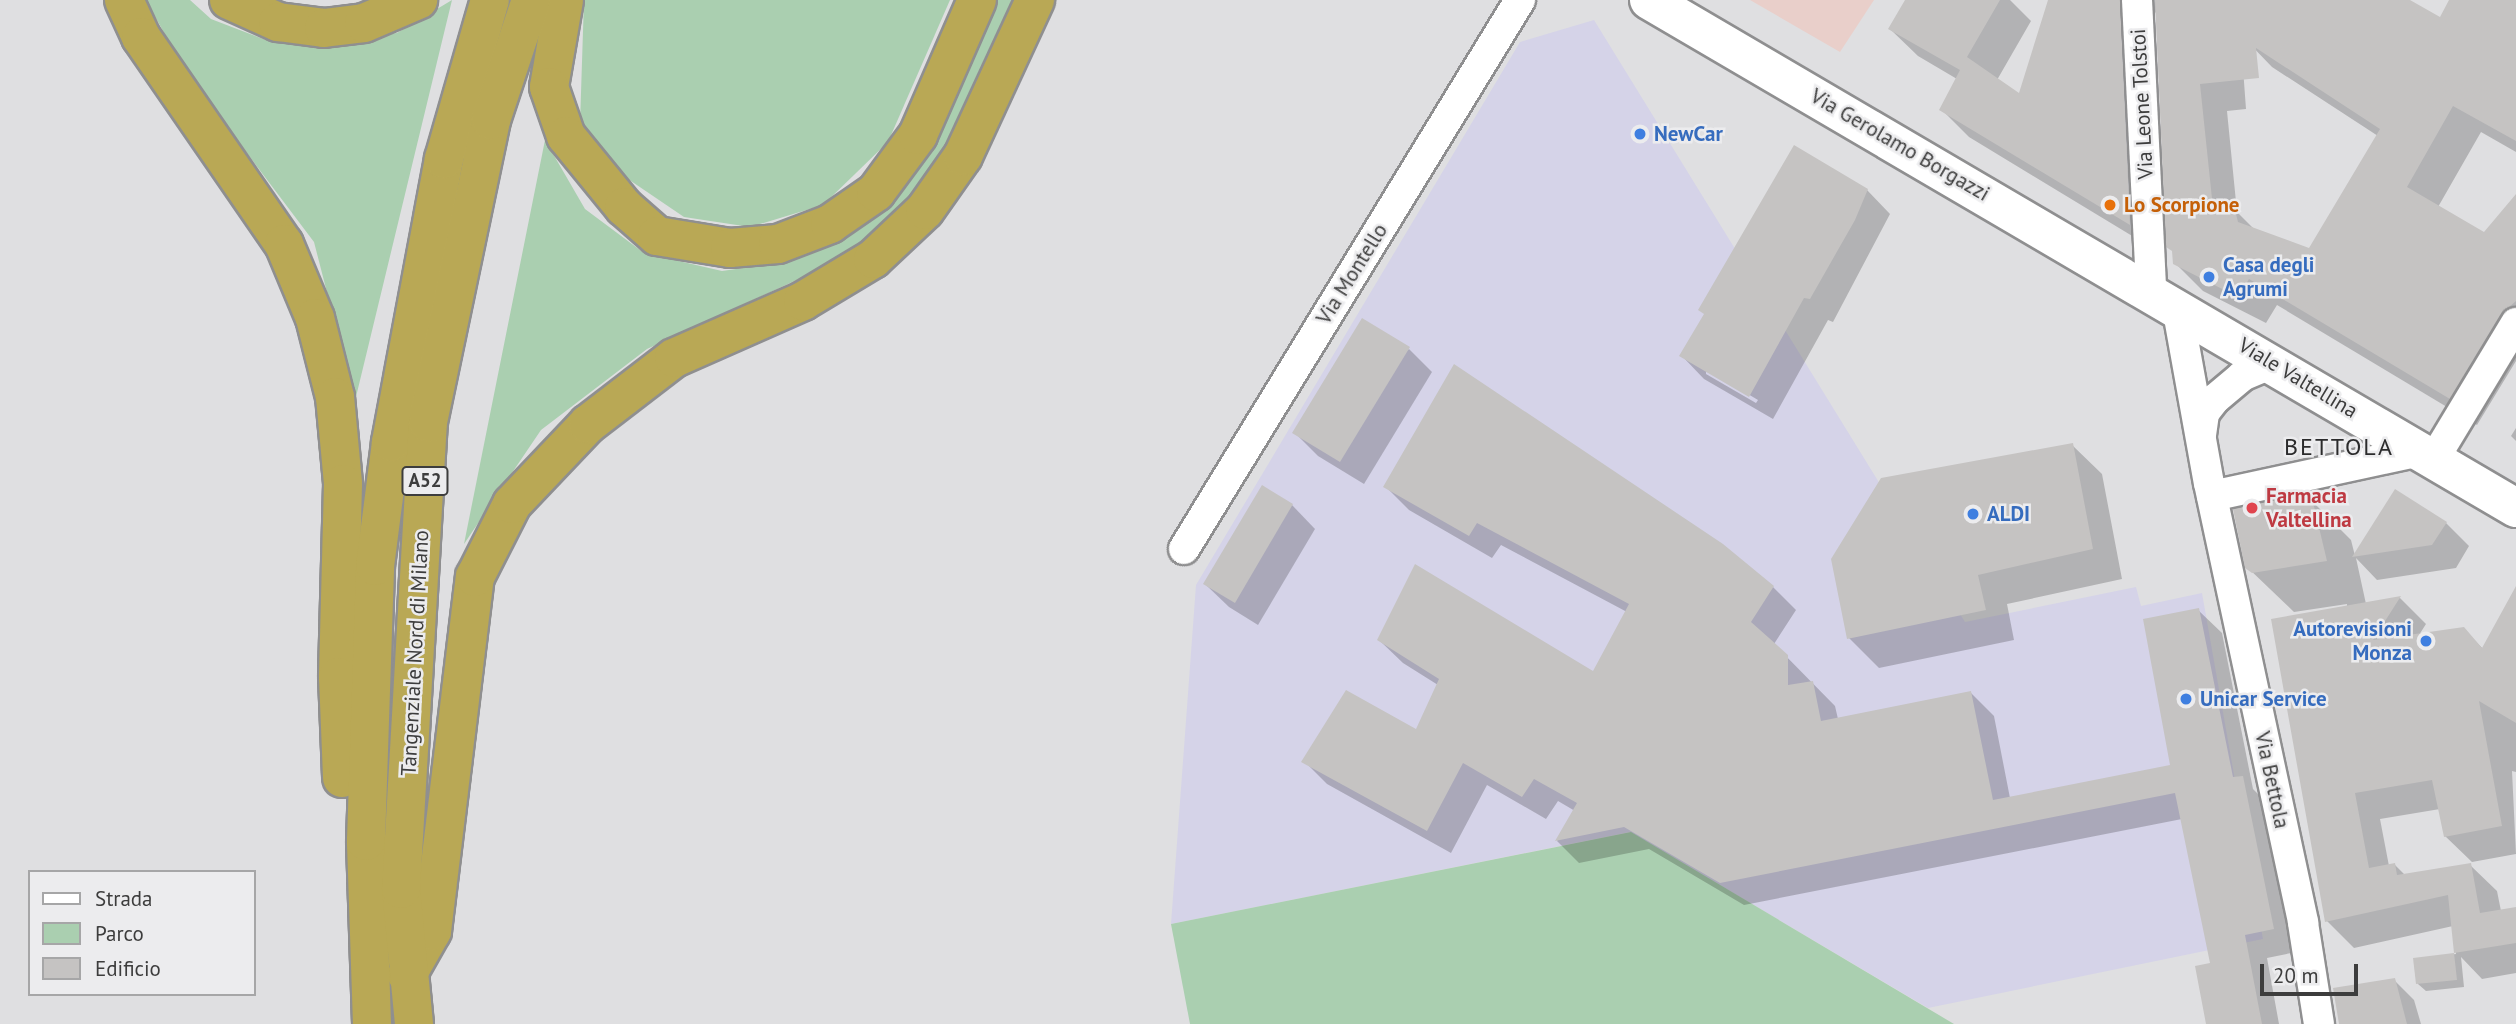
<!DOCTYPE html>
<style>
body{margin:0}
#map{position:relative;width:2516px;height:1024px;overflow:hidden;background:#dfdfe1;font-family:"PT Sans",sans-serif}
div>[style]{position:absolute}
.commercial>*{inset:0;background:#e9cfca}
.industrial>*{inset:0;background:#d5d3e8}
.green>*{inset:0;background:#aacfb0}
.shadow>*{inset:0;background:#0003}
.building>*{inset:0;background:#c5c3c2}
.roads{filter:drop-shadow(2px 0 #8f8f90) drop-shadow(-2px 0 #8f8f90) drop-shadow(0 2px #8f8f90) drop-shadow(0 -2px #8f8f90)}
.street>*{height:30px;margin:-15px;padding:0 15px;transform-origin:15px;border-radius:15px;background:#fff}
.secondary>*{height:38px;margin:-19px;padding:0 19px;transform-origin:19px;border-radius:19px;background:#fff}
.highway>*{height:38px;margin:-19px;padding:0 19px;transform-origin:19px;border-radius:19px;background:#b9a855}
.dots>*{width:19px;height:19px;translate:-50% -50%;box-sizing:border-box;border:4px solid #ececee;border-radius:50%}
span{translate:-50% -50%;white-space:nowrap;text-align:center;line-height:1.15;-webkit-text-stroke:5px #ececee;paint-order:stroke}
.shield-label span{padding:2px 5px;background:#ececee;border:2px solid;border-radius:5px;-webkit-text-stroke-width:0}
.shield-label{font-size:19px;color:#3d3d3d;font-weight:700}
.street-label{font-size:21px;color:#3d3d3d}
.shop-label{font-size:21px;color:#366cbe;font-weight:700}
.left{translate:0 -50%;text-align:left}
.right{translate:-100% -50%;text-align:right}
.food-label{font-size:21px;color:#c56008;font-weight:700}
.health-label{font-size:21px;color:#be3a42;font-weight:700}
.quarter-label{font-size:24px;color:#2b2b2c;letter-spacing:2px}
.legend{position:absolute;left:28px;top:870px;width:228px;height:126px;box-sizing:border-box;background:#ececee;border:2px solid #a6a6a7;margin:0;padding:9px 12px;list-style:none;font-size:21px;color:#3d3d3d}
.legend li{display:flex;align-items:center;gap:14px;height:35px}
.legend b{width:35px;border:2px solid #a6a6a7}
.scale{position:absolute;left:2260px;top:964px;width:98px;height:32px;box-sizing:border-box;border:4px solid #3d3d3d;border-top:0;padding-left:9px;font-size:21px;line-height:24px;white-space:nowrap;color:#3d3d3d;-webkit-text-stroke:5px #ececee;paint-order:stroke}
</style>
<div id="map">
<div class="commercial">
<i style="clip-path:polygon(1750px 0,1874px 0,1840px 52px)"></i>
</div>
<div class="industrial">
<i style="clip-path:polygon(1594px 20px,1965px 622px,2136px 587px,2141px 606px,2202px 593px,2263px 939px,1928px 1008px,1630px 832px,1171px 924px,1196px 585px,1520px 42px)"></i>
</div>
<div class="green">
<i style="clip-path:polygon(146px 0,190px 0,211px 19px,266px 40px,340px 40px,397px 33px,452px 0,355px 401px,314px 242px,185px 71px)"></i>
<i style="clip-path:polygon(584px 0,950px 0,888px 142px,823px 205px,750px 227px,684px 217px,628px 179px,580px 124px)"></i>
<i style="clip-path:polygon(995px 0,1015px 0,929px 185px,868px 247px,647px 349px,541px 430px,464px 544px,545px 140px,585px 209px,644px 253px,722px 271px,785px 262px,854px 232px,915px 167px)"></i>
<i style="clip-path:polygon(1631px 832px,1954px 1024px,1190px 1024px,1171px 924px)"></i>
</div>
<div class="shadow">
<i style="clip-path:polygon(1907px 0,2010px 0,2031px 21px,1997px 80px,2020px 95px,2056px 0,2238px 0,2246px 109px,2227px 111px,2237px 212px,2255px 230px,2310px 250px,2378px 136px,2272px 67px,2245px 39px,2254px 0,2406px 0,2441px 19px,2451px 0,2516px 0,2516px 152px,2481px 132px,2438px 207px,2484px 235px,2516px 197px,2516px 361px,2477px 425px,2277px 305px,2266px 323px,2203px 291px,2175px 263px,2157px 10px,2146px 29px,2157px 251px,1969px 137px,1942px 110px,1957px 79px,1918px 56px,1890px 29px)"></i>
<i style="clip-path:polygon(evenodd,1867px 190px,1890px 214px,1833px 322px,1828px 320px,1773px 419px,1704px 379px,1681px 355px,1867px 190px,1706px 369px,1758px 400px,1756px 403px,1706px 374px,1706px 369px)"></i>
<i style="clip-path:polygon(1409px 349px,1432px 372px,1364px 484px,1318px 456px,1294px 432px)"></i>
<i style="clip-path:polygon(2516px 428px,2516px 441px,2511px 436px)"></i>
<i style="clip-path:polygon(2072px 445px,2102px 474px,2122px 579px,2007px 604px,2014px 640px,1879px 668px,1849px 638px)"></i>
<i style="clip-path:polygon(1386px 487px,1773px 587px,1796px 610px,1774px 644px,1835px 706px,1838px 719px,1971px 693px,1994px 716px,2010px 798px,2172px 767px,2198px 610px,2222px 633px,2253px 789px,2265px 801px,2296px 952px,2267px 958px,2279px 1024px,2208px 1024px,2213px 964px,2182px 819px,1744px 905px,1649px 849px,1579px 863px,1557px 841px,1575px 811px,1558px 801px,1546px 819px,1487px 785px,1451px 853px,1327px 784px,1304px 761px,1416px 731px,1438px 685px,1403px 663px,1379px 640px,1594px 673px,1627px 612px,1501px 545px,1492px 558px,1409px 510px)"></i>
<i style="clip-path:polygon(1263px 488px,1292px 505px,1315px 529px,1258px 625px,1229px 607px,1205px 584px)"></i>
<i style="clip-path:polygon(2311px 500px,2351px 540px,2355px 556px,2446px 523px,2469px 546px,2456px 568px,2377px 580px,2356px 558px,2366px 604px,2400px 598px,2426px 624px,2419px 635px,2464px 629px,2483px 649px,2516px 597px,2516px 772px,2512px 771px,2516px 854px,2472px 862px,2445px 836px,2440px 809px,2380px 819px,2389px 866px,2395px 865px,2405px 875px,2470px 865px,2497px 891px,2501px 911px,2516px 909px,2516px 973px,2482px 979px,2461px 957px,2464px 987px,2426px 991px,2418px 984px,2415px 959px,2456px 954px,2453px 926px,2354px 948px,2327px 921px,2347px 604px,2294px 612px,2247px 567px)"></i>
<i style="clip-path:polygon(2394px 980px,2414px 1000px,2421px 1024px,2340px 1024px)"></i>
</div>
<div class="building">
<i style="clip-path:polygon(1905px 0,2000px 0,1967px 57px,2019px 93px,2048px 0,2120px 0,2130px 225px,1939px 110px,1960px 70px,1888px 29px)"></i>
<i style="clip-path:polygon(evenodd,2155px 0,2410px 0,2440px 17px,2449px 0,2516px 0,2516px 141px,2453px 106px,2407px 187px,2484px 232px,2516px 194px,2516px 301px,2501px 314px,2450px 399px,2249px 279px,2238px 297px,2173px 264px,2172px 251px,2166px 247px,2155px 0,2256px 48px,2380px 129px,2309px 248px,2238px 222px,2234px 206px,2213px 208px,2200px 84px,2259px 78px,2256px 48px)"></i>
<i style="clip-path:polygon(1794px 145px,1868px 189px,1855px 220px,1810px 299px,1804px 298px,1749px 397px,1679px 356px,1704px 314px,1698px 310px)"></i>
<i style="clip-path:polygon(1362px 318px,1410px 347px,1340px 462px,1292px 433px)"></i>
<i style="clip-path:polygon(1454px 364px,1723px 544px,1774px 586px,1751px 622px,1788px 655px,1788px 685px,1813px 681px,1821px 721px,1971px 691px,1993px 800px,2170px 765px,2143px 619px,2199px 608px,2233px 777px,2243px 776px,2274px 929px,2245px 935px,2262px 1024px,2206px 1024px,2195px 966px,2210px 963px,2175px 793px,1720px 883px,1624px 827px,1555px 841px,1577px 803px,1534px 779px,1522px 797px,1463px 763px,1427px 831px,1301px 762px,1346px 690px,1416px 729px,1439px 679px,1377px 640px,1415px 564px,1593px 671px,1629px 604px,1477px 523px,1469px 536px,1383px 487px)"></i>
<i style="clip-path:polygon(2073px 443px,2093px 549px,1978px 575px,1986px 610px,1847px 639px,1831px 559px,1881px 478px)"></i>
<i style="clip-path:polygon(1262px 485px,1293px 504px,1235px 603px,1203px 584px)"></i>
<i style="clip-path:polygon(2395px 489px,2447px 522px,2432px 545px,2352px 557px)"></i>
<i style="clip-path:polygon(2302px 494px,2312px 498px,2327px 561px,2252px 573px,2245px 568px,2233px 509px)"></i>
<i style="clip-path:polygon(2516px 586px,2516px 723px,2479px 701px,2502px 826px,2444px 837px,2432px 780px,2355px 793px,2369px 868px,2395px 863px,2397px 875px,2471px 863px,2480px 913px,2516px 907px,2516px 943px,2454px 953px,2448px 895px,2325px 922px,2271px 619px,2401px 596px,2373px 640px,2464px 627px,2482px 648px)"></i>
<i style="clip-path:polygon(2454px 953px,2457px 980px,2416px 984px,2413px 958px)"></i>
<i style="clip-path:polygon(2395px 978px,2407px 1024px,2339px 1024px,2333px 988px)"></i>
</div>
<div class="roads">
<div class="street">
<i style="left:2137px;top:0;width:291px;rotate:87.2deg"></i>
<i style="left:2177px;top:306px;width:180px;rotate:79.8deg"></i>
<i style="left:2209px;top:483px;width:450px;rotate:77.9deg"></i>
<i style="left:2303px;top:923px;width:102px;rotate:81deg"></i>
<i style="left:2201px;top:435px;width:22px;rotate:-82deg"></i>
<i style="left:2204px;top:413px;width:18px;rotate:-52deg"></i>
<i style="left:2215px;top:399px;width:35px;rotate:-40deg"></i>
<i style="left:2242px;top:376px;width:33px;rotate:-23deg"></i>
<i style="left:2434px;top:459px;width:159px;rotate:-58.9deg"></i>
<i style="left:2212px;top:496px;width:214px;rotate:-12.2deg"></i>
<i style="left:1184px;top:549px;width:644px;rotate:-58.53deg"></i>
</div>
<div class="secondary">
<i style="left:1649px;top:0;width:1005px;rotate:30.37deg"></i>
</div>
<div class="highway">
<i style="left:124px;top:0;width:41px;rotate:65.3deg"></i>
<i style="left:141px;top:37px;width:252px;rotate:55.4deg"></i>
<i style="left:284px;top:244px;width:80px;rotate:67.3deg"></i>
<i style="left:315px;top:318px;width:81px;rotate:75.8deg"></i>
<i style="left:335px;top:397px;width:87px;rotate:84.7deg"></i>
<i style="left:343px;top:484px;width:193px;rotate:91.5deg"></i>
<i style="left:338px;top:677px;width:101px;rotate:87.7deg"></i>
<i style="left:229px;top:0;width:54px;rotate:24.2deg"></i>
<i style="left:278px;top:22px;width:46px;rotate:7.4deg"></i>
<i style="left:324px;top:28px;width:40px;rotate:-7.1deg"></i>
<i style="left:364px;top:23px;width:59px;rotate:-23.1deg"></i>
<i style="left:564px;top:0;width:88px;rotate:99.8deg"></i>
<i style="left:549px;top:87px;width:52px;rotate:70.9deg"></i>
<i style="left:566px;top:136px;width:92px;rotate:50.8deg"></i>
<i style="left:624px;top:207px;width:44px;rotate:41.3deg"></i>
<i style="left:657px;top:236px;width:74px;rotate:9.3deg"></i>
<i style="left:730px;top:248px;width:48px;rotate:-4.8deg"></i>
<i style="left:778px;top:244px;width:56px;rotate:-21deg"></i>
<i style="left:830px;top:224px;width:56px;rotate:-34.8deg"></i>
<i style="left:876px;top:192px;width:71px;rotate:-53.6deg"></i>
<i style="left:918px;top:135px;width:147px;rotate:-66.4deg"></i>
<i style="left:407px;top:975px;width:51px;rotate:-60.4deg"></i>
<i style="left:432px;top:931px;width:357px;rotate:-83.1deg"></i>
<i style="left:475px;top:577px;width:82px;rotate:-63.1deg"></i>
<i style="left:512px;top:504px;width:110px;rotate:-46.5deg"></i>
<i style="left:588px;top:424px;width:108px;rotate:-37.5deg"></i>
<i style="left:674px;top:358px;width:141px;rotate:-23.8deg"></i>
<i style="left:803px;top:301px;width:82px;rotate:-31deg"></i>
<i style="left:873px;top:259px;width:71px;rotate:-43.3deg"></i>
<i style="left:925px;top:210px;width:66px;rotate:-54.9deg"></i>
<i style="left:963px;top:156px;width:172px;rotate:-65.2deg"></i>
<i style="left:372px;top:1024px;width:183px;rotate:-91.9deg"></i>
<i style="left:366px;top:841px;width:275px;rotate:-88.1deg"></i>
<i style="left:375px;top:566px;width:125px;rotate:-82.6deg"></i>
<i style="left:391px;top:442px;width:288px;rotate:-79.4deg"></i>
<i style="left:444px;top:159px;width:166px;rotate:-73.9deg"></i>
<i style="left:414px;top:1024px;width:136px;rotate:-95.5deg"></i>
<i style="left:401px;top:889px;width:468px;rotate:-86.7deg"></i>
<i style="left:428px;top:422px;width:309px;rotate:-78.2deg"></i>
<i style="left:491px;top:120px;width:126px;rotate:-71.6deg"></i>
</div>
</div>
<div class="dots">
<i style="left:1640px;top:134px;background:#3f7fe0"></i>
<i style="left:2110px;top:205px;background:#e8710a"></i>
<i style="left:2209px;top:277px;background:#3f7fe0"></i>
<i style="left:2252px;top:508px;background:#e0444e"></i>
<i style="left:1973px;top:514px;background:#3f7fe0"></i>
<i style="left:2426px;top:641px;background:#3f7fe0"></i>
<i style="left:2186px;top:699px;background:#3f7fe0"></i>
</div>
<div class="shield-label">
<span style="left:425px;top:481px">A52</span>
</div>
<div class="street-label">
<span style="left:2142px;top:104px;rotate:-93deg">Via Leone Tolstoi</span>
<span style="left:1900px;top:145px;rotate:30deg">Via Gerolamo Borgazzi</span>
<span style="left:1352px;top:274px;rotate:-58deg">Via Montello</span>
<span style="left:2298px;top:378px;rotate:31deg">Viale Valtellina</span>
<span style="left:415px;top:653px;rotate:-87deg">Tangenziale Nord di Milano</span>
<span style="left:2272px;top:780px;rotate:78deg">Via Bettola</span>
</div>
<div class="shop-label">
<span class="left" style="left:1654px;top:134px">NewCar</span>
<span class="left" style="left:2223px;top:277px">Casa degli<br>Agrumi</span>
<span class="left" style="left:1987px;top:514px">ALDI</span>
<span class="right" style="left:2412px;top:641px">Autorevisioni<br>Monza</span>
<span class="left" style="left:2200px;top:699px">Unicar Service</span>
</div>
<div class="food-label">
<span class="left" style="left:2124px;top:205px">Lo Scorpione</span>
</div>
<div class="health-label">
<span class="left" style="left:2266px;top:508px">Farmacia<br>Valtellina</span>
</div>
<div class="quarter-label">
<span style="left:2339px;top:447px">BETTOLA</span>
</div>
<ul class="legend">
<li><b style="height:9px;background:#fff"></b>Strada</li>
<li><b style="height:19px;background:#aacfb0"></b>Parco</li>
<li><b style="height:19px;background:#c5c3c2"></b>Edificio</li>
</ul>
<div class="scale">20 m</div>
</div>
